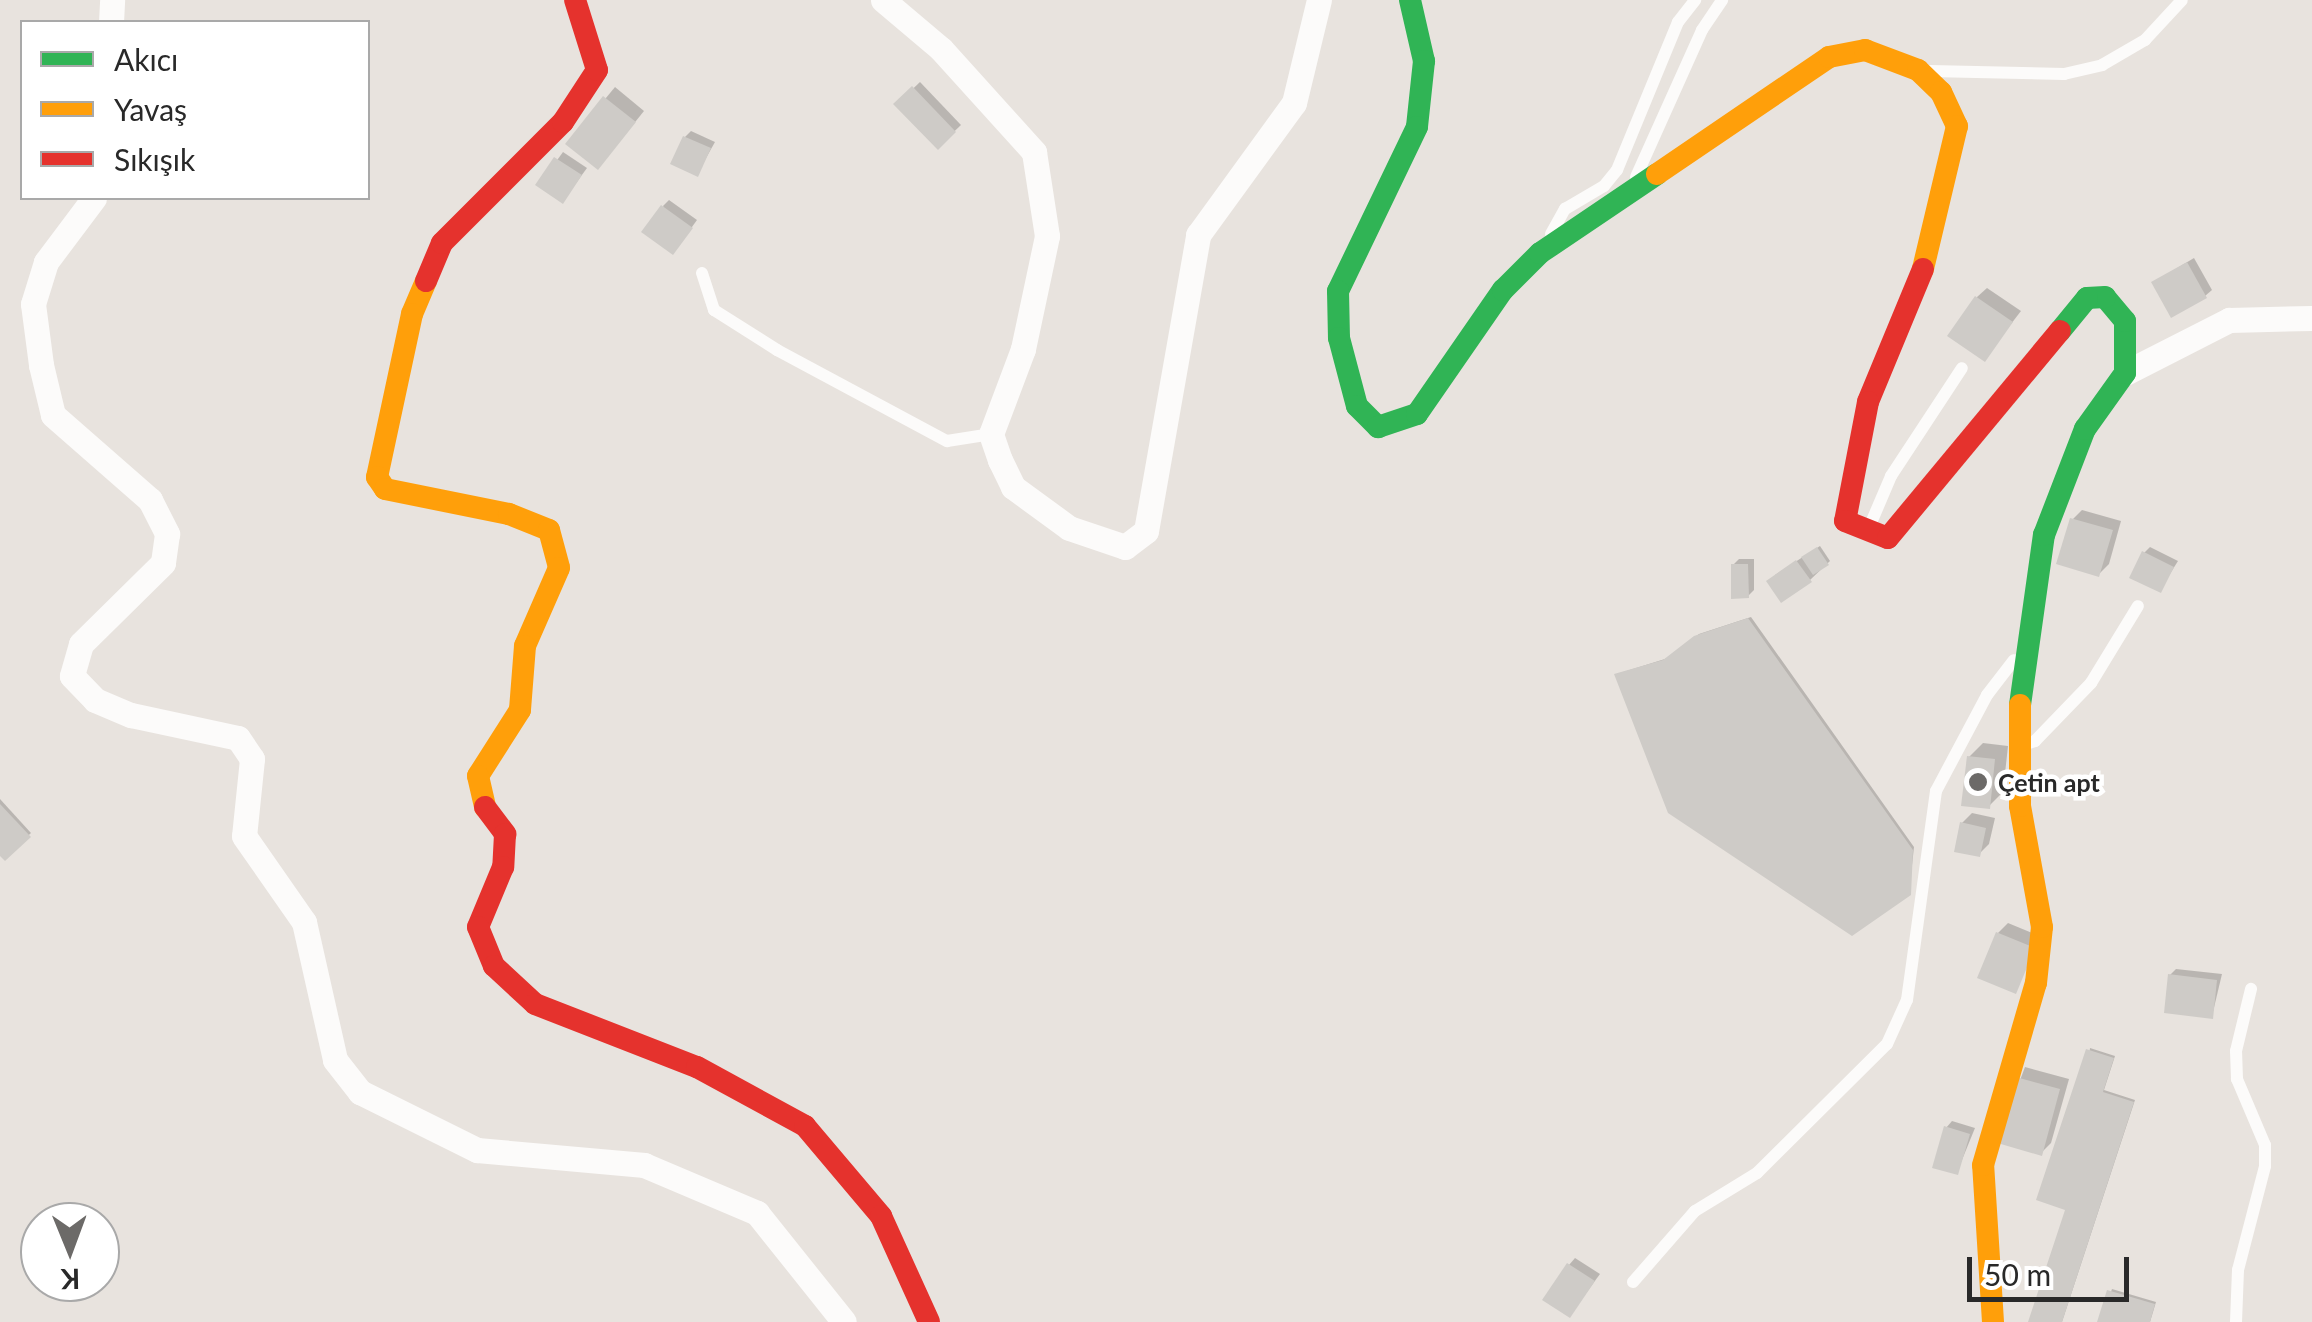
<!DOCTYPE html>
<meta charset="utf-8">
<style>
body{margin:0}
#map{position:relative;width:2312px;height:1322px;overflow:hidden;background:#e8e3de;font-family:Lato,sans-serif}
div>[style]{position:absolute}
.shadow>*{inset:0;background:#0003}
.building>*{inset:0;background:#cecbc7}
.lane>*{height:12px;margin:-6px;padding:0 6px;transform-origin:6px;border-radius:6px;background:#fcfbfa}
.street>*{height:25px;margin:-12.5px;padding:0 12.5px;transform-origin:12.5px;border-radius:12.5px;background:#fcfbfa}
.fast>*{height:22px;margin:-11px;padding:0 11px;transform-origin:11px;border-radius:11px;background:#30b455}
.slow>*{height:22px;margin:-11px;padding:0 11px;transform-origin:11px;border-radius:11px;background:#ff9f0a}
.jam>*{height:22px;margin:-11px;padding:0 11px;transform-origin:11px;border-radius:11px;background:#e5322d}
.dots>*{width:28px;height:28px;translate:-50% -50%;box-sizing:border-box;border:5px solid #fff;border-radius:50%}
span{translate:-50% -50%;white-space:nowrap;text-align:center;line-height:1.15;-webkit-text-stroke:9px #fff;paint-order:stroke}
.poi-label{font-size:25px;color:#292929;font-weight:700}
.left{translate:0 -50%;text-align:left}
.legend{position:absolute;left:20px;top:20px;width:350px;height:180px;box-sizing:border-box;background:#fff;border:2px solid #a9a9a9;margin:0;padding:12px 18px;list-style:none;font-size:30px;color:#292929}
.legend li{display:flex;align-items:center;gap:20px;height:50px}
.legend b{width:50px;border:2px solid #a9a9a9}
.north{position:absolute;left:20px;top:1202px;width:100px;height:100px;box-sizing:border-box;background:#fff;border:2px solid #a9a9a9;border-radius:50%;rotate:179deg;font-size:28px;font-weight:700;line-height:40px;text-align:center;color:#292929}
.north::after{content:'';display:block;margin:auto;width:35px;height:45px;background:#6c6a68;clip-path:polygon(50% 0,100% 100%,50% 72%,0 100%)}
.scale{position:absolute;left:1967px;top:1257px;width:162px;height:45px;box-sizing:border-box;border:5px solid #292929;border-top:0;padding-left:12px;font-size:30px;line-height:35px;white-space:nowrap;color:#292929;-webkit-text-stroke:8px #fff;paint-order:stroke}
</style>
<div id="map">
<div class="shadow">
<i style="clip-path:polygon(920px 82px,961px 125px,938px 147px,897px 104px)"></i>
<i style="clip-path:polygon(615px 87px,644px 111px,607px 157px,568px 144px)"></i>
<i style="clip-path:polygon(691px 131px,715px 142px,697px 174px,685px 137px)"></i>
<i style="clip-path:polygon(563px 152px,587px 168px,563px 201px,539px 185px)"></i>
<i style="clip-path:polygon(669px 200px,697px 220px,679px 245px,663px 206px)"></i>
<i style="clip-path:polygon(2194px 258px,2212px 290px,2205px 296px,2154px 282px)"></i>
<i style="clip-path:polygon(1987px 288px,2021px 311px,1984px 359px,1977px 297px)"></i>
<i style="clip-path:polygon(2082px 510px,2121px 521px,2109px 564px,2099px 574px,2072px 520px)"></i>
<i style="clip-path:polygon(1820px 546px,1830px 561px,1810px 580px,1775px 575px)"></i>
<i style="clip-path:polygon(2150px 547px,2178px 561px,2160px 590px,2144px 553px)"></i>
<i style="clip-path:polygon(1739px 559px,1754px 559px,1754px 590px,1748px 596px,1733px 565px)"></i>
<i style="clip-path:polygon(1751px 617px,1914px 847px,1909px 893px,1617px 674px,1668px 658px,1699px 634px)"></i>
<i style="clip-path:polygon(1983px 743px,2008px 746px,2003px 792px,1989px 806px,1969px 757px)"></i>
<i style="clip-path:polygon(0 799px,31px 833px,5px 857px,0 852px)"></i>
<i style="clip-path:polygon(1972px 813px,1995px 818px,1989px 844px,1979px 854px,1962px 823px)"></i>
<i style="clip-path:polygon(2008px 923px,2044px 938px,1980px 977px,1998px 933px)"></i>
<i style="clip-path:polygon(2176px 969px,2222px 974px,2212px 1016px,2170px 975px)"></i>
<i style="clip-path:polygon(2090px 1048px,2115px 1056px,2104px 1090px,2135px 1100px,2062px 1322px,2030px 1322px,2068px 1208px)"></i>
<i style="clip-path:polygon(2025px 1067px,2069px 1079px,2051px 1143px,2041px 1153px,1997px 1141px)"></i>
<i style="clip-path:polygon(1952px 1121px,1975px 1128px,1957px 1172px,1946px 1128px)"></i>
<i style="clip-path:polygon(1575px 1258px,1600px 1274px,1570px 1315px,1569px 1265px)"></i>
<i style="clip-path:polygon(2112px 1289px,2156px 1302px,2150px 1322px,2100px 1322px)"></i>
</div>
<div class="building">
<i style="clip-path:polygon(912px 86px,956px 132px,938px 150px,893px 104px)"></i>
<i style="clip-path:polygon(603px 96px,636px 122px,598px 170px,565px 144px)"></i>
<i style="clip-path:polygon(683px 136px,711px 148px,698px 177px,670px 164px)"></i>
<i style="clip-path:polygon(554px 157px,582px 175px,563px 204px,535px 185px)"></i>
<i style="clip-path:polygon(661px 205px,693px 228px,673px 255px,641px 232px)"></i>
<i style="clip-path:polygon(2187px 262px,2207px 298px,2171px 318px,2151px 282px)"></i>
<i style="clip-path:polygon(1975px 296px,2013px 322px,1985px 362px,1947px 336px)"></i>
<i style="clip-path:polygon(2070px 518px,2113px 530px,2099px 577px,2056px 564px)"></i>
<i style="clip-path:polygon(1817px 547px,1829px 565px,1813px 575px,1801px 557px)"></i>
<i style="clip-path:polygon(2142px 551px,2174px 567px,2161px 593px,2129px 578px)"></i>
<i style="clip-path:polygon(1796px 560px,1812px 582px,1781px 603px,1766px 581px)"></i>
<i style="clip-path:polygon(1731px 564px,1748px 564px,1749px 598px,1731px 599px)"></i>
<i style="clip-path:polygon(1748px 618px,1913px 850px,1911px 895px,1852px 936px,1668px 813px,1614px 674px,1663px 660px,1694px 636px)"></i>
<i style="clip-path:polygon(1967px 756px,1995px 759px,1990px 809px,1961px 806px)"></i>
<i style="clip-path:polygon(0 804px,31px 837px,5px 861px,0 856px)"></i>
<i style="clip-path:polygon(1960px 822px,1986px 828px,1980px 857px,1954px 852px)"></i>
<i style="clip-path:polygon(1996px 932px,2035px 948px,2016px 994px,1977px 978px)"></i>
<i style="clip-path:polygon(2168px 974px,2217px 980px,2213px 1019px,2164px 1013px)"></i>
<i style="clip-path:polygon(2086px 1049px,2114px 1058px,2103px 1092px,2134px 1102px,2062px 1322px,2028px 1322px,2065px 1210px,2036px 1200px)"></i>
<i style="clip-path:polygon(2012px 1076px,2060px 1089px,2042px 1156px,1994px 1142px)"></i>
<i style="clip-path:polygon(1944px 1126px,1970px 1134px,1958px 1175px,1932px 1168px)"></i>
<i style="clip-path:polygon(1567px 1263px,1595px 1281px,1570px 1318px,1542px 1300px)"></i>
<i style="clip-path:polygon(2107px 1290px,2155px 1304px,2150px 1322px,2097px 1322px)"></i>
</div>
<div class="lane">
<i style="left:1930px;top:71px;width:134px;rotate:1.3deg"></i>
<i style="left:2064px;top:74px;width:39px;rotate:-13deg"></i>
<i style="left:2102px;top:65px;width:50px;rotate:-30.2deg"></i>
<i style="left:2145px;top:40px;width:54px;rotate:-47.2deg"></i>
<i style="left:1636px;top:177px;width:161px;rotate:-65.8deg"></i>
<i style="left:1702px;top:30px;width:36px;rotate:-56deg"></i>
<i style="left:1551px;top:234px;width:29px;rotate:-61deg"></i>
<i style="left:1565px;top:209px;width:45px;rotate:-30.5deg"></i>
<i style="left:1604px;top:186px;width:21px;rotate:-51deg"></i>
<i style="left:1617px;top:170px;width:160px;rotate:-67.6deg"></i>
<i style="left:1678px;top:22px;width:28px;rotate:-52deg"></i>
<i style="left:702px;top:273px;width:39px;rotate:72deg"></i>
<i style="left:714px;top:310px;width:75px;rotate:32.4deg"></i>
<i style="left:777px;top:350px;width:193px;rotate:28.2deg"></i>
<i style="left:947px;top:441px;width:45px;rotate:-9deg"></i>
<i style="left:1868px;top:530px;width:59px;rotate:-66.9deg"></i>
<i style="left:1891px;top:476px;width:129px;rotate:-56.7deg"></i>
<i style="left:2019px;top:746px;width:17px;rotate:-17deg"></i>
<i style="left:2035px;top:741px;width:81px;rotate:-46deg"></i>
<i style="left:2091px;top:683px;width:90px;rotate:-58.6deg"></i>
<i style="left:1633px;top:1282px;width:94px;rotate:-48.9deg"></i>
<i style="left:1695px;top:1211px;width:73px;rotate:-31.5deg"></i>
<i style="left:1757px;top:1173px;width:183px;rotate:-44.8deg"></i>
<i style="left:1887px;top:1044px;width:48px;rotate:-65.6deg"></i>
<i style="left:1907px;top:1000px;width:211px;rotate:-82.1deg"></i>
<i style="left:1936px;top:791px;width:109px;rotate:-62deg"></i>
<i style="left:1987px;top:695px;width:44px;rotate:-52.4deg"></i>
<i style="left:2236px;top:1322px;width:52px;rotate:-87.8deg"></i>
<i style="left:2238px;top:1270px;width:107px;rotate:-75.4deg"></i>
<i style="left:2265px;top:1166px;width:21px;rotate:-90deg"></i>
<i style="left:2265px;top:1145px;width:72px;rotate:-113deg"></i>
<i style="left:2237px;top:1079px;width:28px;rotate:-92deg"></i>
<i style="left:2236px;top:1051px;width:64px;rotate:-76.4deg"></i>
</div>
<div class="street">
<i style="left:883px;top:0;width:76px;rotate:40.2deg"></i>
<i style="left:941px;top:49px;width:139px;rotate:47.9deg"></i>
<i style="left:1034px;top:152px;width:85px;rotate:81.2deg"></i>
<i style="left:1047px;top:236px;width:116px;rotate:102deg"></i>
<i style="left:1023px;top:349px;width:91px;rotate:110.6deg"></i>
<i style="left:991px;top:434px;width:28px;rotate:71deg"></i>
<i style="left:1000px;top:460px;width:30px;rotate:64deg"></i>
<i style="left:1013px;top:487px;width:69px;rotate:36.2deg"></i>
<i style="left:1069px;top:528px;width:59px;rotate:18.7deg"></i>
<i style="left:1125px;top:547px;width:26px;rotate:-37deg"></i>
<i style="left:1146px;top:531px;width:301px;rotate:-80deg"></i>
<i style="left:1198px;top:235px;width:163px;rotate:-54deg"></i>
<i style="left:1294px;top:103px;width:106px;rotate:-76.4deg"></i>
<i style="left:111px;top:22px;width:22px;rotate:-87deg"></i>
<i style="left:94px;top:198px;width:80px;rotate:126.9deg"></i>
<i style="left:46px;top:262px;width:44px;rotate:107.2deg"></i>
<i style="left:33px;top:304px;width:62px;rotate:82.5deg"></i>
<i style="left:41px;top:365px;width:51px;rotate:76.5deg"></i>
<i style="left:53px;top:415px;width:129px;rotate:41.2deg"></i>
<i style="left:150px;top:500px;width:38px;rotate:63deg"></i>
<i style="left:167px;top:534px;width:29px;rotate:98deg"></i>
<i style="left:163px;top:563px;width:115px;rotate:135.4deg"></i>
<i style="left:81px;top:644px;width:33px;rotate:106deg"></i>
<i style="left:72px;top:676px;width:33px;rotate:46deg"></i>
<i style="left:95px;top:700px;width:39px;rotate:23deg"></i>
<i style="left:131px;top:715px;width:109px;rotate:12.1deg"></i>
<i style="left:238px;top:738px;width:25px;rotate:56deg"></i>
<i style="left:252px;top:759px;width:77px;rotate:95.9deg"></i>
<i style="left:244px;top:836px;width:105px;rotate:55.1deg"></i>
<i style="left:304px;top:922px;width:141px;rotate:77.3deg"></i>
<i style="left:335px;top:1060px;width:41px;rotate:52deg"></i>
<i style="left:360px;top:1092px;width:131px;rotate:26.4deg"></i>
<i style="left:477px;top:1150px;width:168px;rotate:5.1deg"></i>
<i style="left:644px;top:1165px;width:123px;rotate:23deg"></i>
<i style="left:757px;top:1213px;width:139px;rotate:51.4deg"></i>
<i style="left:2125px;top:373px;width:117px;rotate:-27deg"></i>
<i style="left:2229px;top:320px;width:83px;rotate:-1.4deg"></i>
</div>
<div class="fast">
<i style="left:1410px;top:0;width:63px;rotate:77.1deg"></i>
<i style="left:1424px;top:61px;width:66px;rotate:96.1deg"></i>
<i style="left:1417px;top:127px;width:182px;rotate:115.7deg"></i>
<i style="left:1338px;top:291px;width:47px;rotate:88.8deg"></i>
<i style="left:1339px;top:338px;width:70px;rotate:75.2deg"></i>
<i style="left:1357px;top:406px;width:30px;rotate:45deg"></i>
<i style="left:1378px;top:427px;width:41px;rotate:-18.4deg"></i>
<i style="left:1417px;top:414px;width:151px;rotate:-55.3deg"></i>
<i style="left:1503px;top:290px;width:52px;rotate:-45deg"></i>
<i style="left:1540px;top:253px;width:141px;rotate:-34deg"></i>
<i style="left:2020px;top:705px;width:172px;rotate:-82deg"></i>
<i style="left:2044px;top:535px;width:114px;rotate:-68.9deg"></i>
<i style="left:2085px;top:429px;width:69px;rotate:-54.5deg"></i>
<i style="left:2125px;top:373px;width:52px;rotate:-90deg"></i>
<i style="left:2125px;top:321px;width:31px;rotate:-130deg"></i>
<i style="left:2105px;top:297px;width:18px;rotate:177deg"></i>
<i style="left:2087px;top:298px;width:43px;rotate:129.3deg"></i>
</div>
<div class="slow">
<i style="left:1657px;top:174px;width:208px;rotate:-34.2deg"></i>
<i style="left:1829px;top:57px;width:37px;rotate:-11deg"></i>
<i style="left:1865px;top:50px;width:57px;rotate:20.7deg"></i>
<i style="left:1918px;top:70px;width:32px;rotate:44deg"></i>
<i style="left:1941px;top:92px;width:38px;rotate:65deg"></i>
<i style="left:1957px;top:126px;width:147px;rotate:103.4deg"></i>
<i style="left:426px;top:281px;width:36px;rotate:113deg"></i>
<i style="left:412px;top:314px;width:167px;rotate:102.1deg"></i>
<i style="left:377px;top:477px;width:14px;rotate:56deg"></i>
<i style="left:385px;top:489px;width:126px;rotate:11.4deg"></i>
<i style="left:509px;top:514px;width:43px;rotate:21.8deg"></i>
<i style="left:549px;top:530px;width:39px;rotate:75deg"></i>
<i style="left:559px;top:568px;width:85px;rotate:113.6deg"></i>
<i style="left:525px;top:646px;width:64px;rotate:94.5deg"></i>
<i style="left:520px;top:710px;width:78px;rotate:122.5deg"></i>
<i style="left:478px;top:776px;width:32px;rotate:77deg"></i>
<i style="left:1993px;top:1322px;width:157px;rotate:-93.6deg"></i>
<i style="left:1983px;top:1165px;width:190px;rotate:-73.8deg"></i>
<i style="left:2036px;top:983px;width:56px;rotate:-83.9deg"></i>
<i style="left:2042px;top:927px;width:123px;rotate:-100.3deg"></i>
<i style="left:2020px;top:806px;width:101px;rotate:-90deg"></i>
</div>
<div class="jam">
<i style="left:1923px;top:269px;width:144px;rotate:112.5deg"></i>
<i style="left:1868px;top:402px;width:121px;rotate:100.9deg"></i>
<i style="left:1845px;top:521px;width:46px;rotate:21.6deg"></i>
<i style="left:1888px;top:538px;width:269px;rotate:-50.3deg"></i>
<i style="left:426px;top:281px;width:41px;rotate:-67.2deg"></i>
<i style="left:442px;top:243px;width:171px;rotate:-45deg"></i>
<i style="left:563px;top:122px;width:62px;rotate:-56.8deg"></i>
<i style="left:597px;top:70px;width:73px;rotate:-107.4deg"></i>
<i style="left:485px;top:807px;width:34px;rotate:53deg"></i>
<i style="left:505px;top:834px;width:33px;rotate:93deg"></i>
<i style="left:503px;top:867px;width:65px;rotate:112.6deg"></i>
<i style="left:478px;top:927px;width:42px;rotate:67.7deg"></i>
<i style="left:494px;top:966px;width:56px;rotate:42.8deg"></i>
<i style="left:535px;top:1004px;width:174px;rotate:21.3deg"></i>
<i style="left:697px;top:1067px;width:123px;rotate:28.6deg"></i>
<i style="left:805px;top:1126px;width:118px;rotate:49.8deg"></i>
<i style="left:881px;top:1216px;width:116px;rotate:65.6deg"></i>
</div>
<div class="dots">
<i style="left:1978px;top:782px;background:#6c6a68"></i>
</div>
<div class="poi-label">
<span class="left" style="left:1998px;top:782px">Çetin apt</span>
</div>
<ul class="legend">
<li><b style="height:12px;background:#30b455"></b>Akıcı</li>
<li><b style="height:12px;background:#ff9f0a"></b>Yavaş</li>
<li><b style="height:12px;background:#e5322d"></b>Sıkışık</li>
</ul>
<div class="north">K</div>
<div class="scale">50 m</div>
</div>
